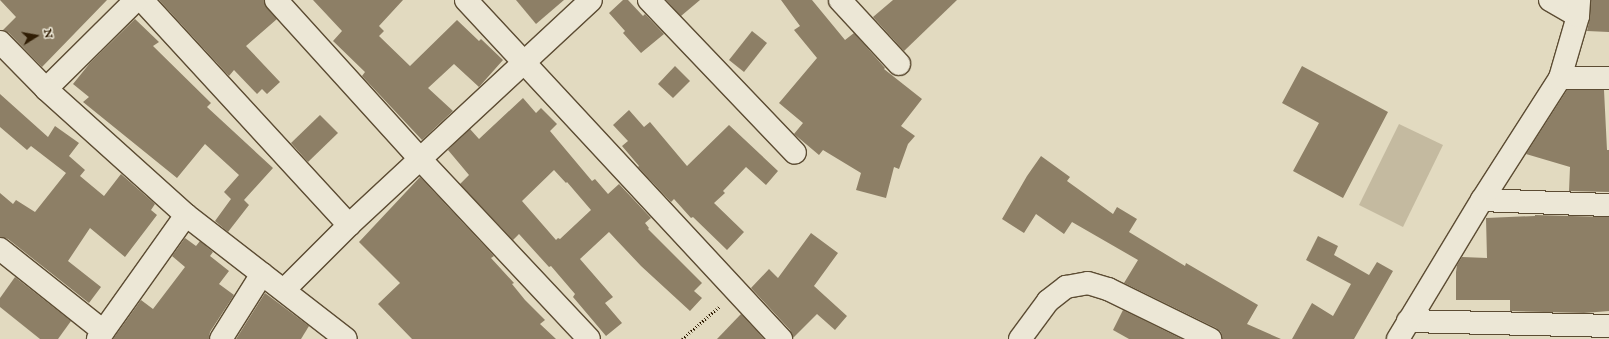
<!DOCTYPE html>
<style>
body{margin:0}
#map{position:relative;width:1609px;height:339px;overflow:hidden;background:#e2dac0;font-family:"IM FELL English",serif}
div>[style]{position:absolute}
.green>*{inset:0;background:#c4baa0}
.building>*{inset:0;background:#8d7f66}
.path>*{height:2.5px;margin-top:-1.25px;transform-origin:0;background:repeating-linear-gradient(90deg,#301d04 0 1px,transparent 0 3px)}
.roads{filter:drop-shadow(1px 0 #5c4c33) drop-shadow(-1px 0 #5c4c33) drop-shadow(0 1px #5c4c33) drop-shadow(0 -1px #5c4c33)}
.street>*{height:22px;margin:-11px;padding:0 11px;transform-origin:11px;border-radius:11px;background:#ece7d6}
.secondary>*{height:22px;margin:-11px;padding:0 11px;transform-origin:11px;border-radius:11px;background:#ece7d6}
span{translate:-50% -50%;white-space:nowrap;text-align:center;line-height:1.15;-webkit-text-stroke:3px #ece7d6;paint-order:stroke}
.north{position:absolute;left:16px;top:16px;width:40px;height:40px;-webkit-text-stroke:3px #ece7d6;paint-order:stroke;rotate:79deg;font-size:11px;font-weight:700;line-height:16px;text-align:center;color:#301d04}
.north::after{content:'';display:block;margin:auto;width:14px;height:18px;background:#301d04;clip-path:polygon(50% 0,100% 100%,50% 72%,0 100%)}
</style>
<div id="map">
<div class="green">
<i style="clip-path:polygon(1399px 124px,1443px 145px,1403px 227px,1359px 205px)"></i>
</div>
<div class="building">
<i style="clip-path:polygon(0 0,107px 0,42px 67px,9px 33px,3px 30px,16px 17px)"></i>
<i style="clip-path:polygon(159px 0,264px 0,267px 8px,277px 19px,246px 46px,280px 82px,267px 94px,262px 89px,257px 94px,234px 70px,229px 76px)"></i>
<i style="clip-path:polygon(313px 0,403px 0,379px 26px,384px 31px,379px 36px,410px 66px,457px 20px,479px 41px,481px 39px,503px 60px,479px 87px,454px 64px,428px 88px,453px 111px,422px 140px,362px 76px,365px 72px,333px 41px,342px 31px)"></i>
<i style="clip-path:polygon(516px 0,564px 0,536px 24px)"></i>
<i style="clip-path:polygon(623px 0,628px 0,643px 16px,645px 14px,664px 34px,641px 53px,623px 33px,625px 31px,609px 13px)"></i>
<i style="clip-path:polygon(666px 0,700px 0,681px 16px)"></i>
<i style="clip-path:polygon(781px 0,812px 0,845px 40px,854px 33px,885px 68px,884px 69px,922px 99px,901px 126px,915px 136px,908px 144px,899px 169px,894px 167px,886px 198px,856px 190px,861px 173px,823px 150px,819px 155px,794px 134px,803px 123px,779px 103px,817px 58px,794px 30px,800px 26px)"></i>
<i style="clip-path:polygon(893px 0,957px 0,904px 51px,873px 17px)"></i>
<i style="clip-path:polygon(1591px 0,1609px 0,1609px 32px,1587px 31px,1590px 17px)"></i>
<i style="clip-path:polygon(135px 19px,159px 42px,153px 46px,211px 103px,207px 107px,273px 168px,244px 200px,249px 205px,228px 232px,215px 221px,231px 199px,224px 192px,239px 175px,205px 144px,177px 178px,83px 102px,89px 97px,73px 84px,90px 63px)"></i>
<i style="clip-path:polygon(752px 31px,767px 43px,744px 72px,729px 60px)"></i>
<i style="clip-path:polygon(675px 66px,690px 81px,673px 98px,658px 84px)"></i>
<i style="clip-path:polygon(1302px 66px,1388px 112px,1343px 198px,1293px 171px,1319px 123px,1282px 103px)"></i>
<i style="clip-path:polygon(1567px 90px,1604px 90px,1607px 150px,1609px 150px,1609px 192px,1569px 191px,1570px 167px,1526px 154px)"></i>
<i style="clip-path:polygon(0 94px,48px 137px,55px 126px,79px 143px,69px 156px,85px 170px,80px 176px,104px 196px,121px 174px,155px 204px,151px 210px,157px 215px,125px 257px,90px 228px,68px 261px,101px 287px,89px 303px,8px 239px,0 237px,0 193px,13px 204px,16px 200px,35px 212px,66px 173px,31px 146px,27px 150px,0 127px)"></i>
<i style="clip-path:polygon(evenodd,523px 98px,536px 113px,541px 108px,557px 124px,550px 131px,592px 181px,595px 179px,608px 194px,619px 184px,651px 218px,645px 223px,649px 228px,648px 229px,702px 283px,694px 291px,702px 298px,690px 311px,641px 266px,609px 232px,580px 259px,613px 297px,605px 303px,622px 323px,606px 336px,573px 297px,575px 294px,551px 266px,549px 267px,519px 234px,513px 240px,460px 184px,469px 175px,448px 150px,470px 129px,479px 139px,523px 98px,554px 170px,566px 183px,567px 182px,591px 210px,560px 239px,558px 238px,556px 240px,522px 201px,554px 170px)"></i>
<i style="clip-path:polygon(629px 110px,644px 127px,650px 122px,687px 166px,729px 125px,778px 171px,766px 185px,746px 167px,723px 191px,725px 193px,714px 203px,744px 232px,727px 250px,693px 217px,691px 218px,674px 199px,671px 202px,638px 167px,639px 166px,622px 146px,628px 141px,613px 125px)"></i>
<i style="clip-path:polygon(320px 115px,338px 133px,308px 162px,291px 143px)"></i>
<i style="clip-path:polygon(1041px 156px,1070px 177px,1067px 181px,1113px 214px,1117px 207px,1137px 219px,1129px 232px,1185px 266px,1186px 263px,1258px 305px,1247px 324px,1281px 339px,1222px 339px,1221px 332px,1216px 328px,1124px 283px,1138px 260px,1072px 222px,1064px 234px,1036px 214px,1024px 233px,1002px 219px,1027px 176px)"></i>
<i style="clip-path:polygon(420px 177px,494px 256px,491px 258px,514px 283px,512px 284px,525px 300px,545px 320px,540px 324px,556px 339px,412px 339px,378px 304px,400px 283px,359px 242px)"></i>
<i style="clip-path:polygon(1535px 215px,1609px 217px,1609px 311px,1584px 313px,1510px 311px,1510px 300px,1456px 300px,1456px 272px,1457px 265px,1462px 257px,1487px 258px,1486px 218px,1535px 216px)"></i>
<i style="clip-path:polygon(811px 233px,838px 253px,814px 286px,847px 316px,835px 330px,817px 314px,793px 338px,790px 330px,751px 288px,769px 269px,778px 278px)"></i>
<i style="clip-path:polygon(1318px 236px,1338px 246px,1334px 255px,1369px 275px,1377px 262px,1393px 271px,1354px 339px,1292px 339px,1312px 303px,1333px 316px,1351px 284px,1306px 260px)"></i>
<i style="clip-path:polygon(185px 238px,196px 246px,200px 241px,213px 252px,210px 256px,229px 271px,219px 284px,234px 295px,210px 332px,209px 339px,113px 339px,141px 300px,153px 309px,185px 267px,172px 256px)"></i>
<i style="clip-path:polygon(15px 277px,71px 321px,58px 339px,40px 339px,0 307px,0 298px)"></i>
<i style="clip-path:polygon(265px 293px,309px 326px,301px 339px,236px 339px)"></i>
<i style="clip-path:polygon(1123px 310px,1182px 339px,1129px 339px,1113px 330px)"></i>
<i style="clip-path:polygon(741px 314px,764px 339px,717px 339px)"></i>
</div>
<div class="path">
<i style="left:682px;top:339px;width:50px;rotate:-41deg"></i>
</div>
<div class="roads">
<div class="street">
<i style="left:142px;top:0;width:306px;rotate:47.4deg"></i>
<i style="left:276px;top:0;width:216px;rotate:47.8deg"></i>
<i style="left:421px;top:160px;width:245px;rotate:46.8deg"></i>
<i style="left:466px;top:0;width:463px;rotate:47.1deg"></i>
<i style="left:649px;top:0;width:211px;rotate:46.3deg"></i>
<i style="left:840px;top:0;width:87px;rotate:47.3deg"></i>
<i style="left:1550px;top:0;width:32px;rotate:30deg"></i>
<i style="left:1560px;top:78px;width:49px"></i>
<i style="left:46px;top:89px;width:127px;rotate:-44.7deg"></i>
<i style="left:1482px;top:200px;width:127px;rotate:2.3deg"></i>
<i style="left:186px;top:215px;width:202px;rotate:37.8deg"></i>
<i style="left:0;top:249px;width:132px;rotate:38.5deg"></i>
<i style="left:284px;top:290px;width:92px;rotate:-45deg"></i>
<i style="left:349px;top:225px;width:330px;rotate:-42.9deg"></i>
<i style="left:1408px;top:321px;width:201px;rotate:1.4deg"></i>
<i style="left:221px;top:339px;width:77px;rotate:-57.8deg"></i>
<i style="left:1020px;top:339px;width:47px;rotate:-53.6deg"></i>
<i style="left:1048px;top:301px;width:23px;rotate:-38deg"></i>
<i style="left:1066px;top:287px;width:22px;rotate:-10deg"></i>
<i style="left:1088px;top:283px;width:21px;rotate:17deg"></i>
<i style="left:1108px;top:289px;width:114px;rotate:26.1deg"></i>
<i style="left:1398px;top:339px;width:162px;rotate:-58.9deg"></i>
<i style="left:1482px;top:200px;width:145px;rotate:-57.4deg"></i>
<i style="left:1560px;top:78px;width:65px;rotate:-73.8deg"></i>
<i style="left:1578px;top:16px;width:16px;rotate:-86deg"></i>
</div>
<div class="secondary">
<i style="left:0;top:42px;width:66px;rotate:45.6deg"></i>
<i style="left:46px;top:89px;width:188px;rotate:42deg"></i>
<i style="left:186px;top:215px;width:152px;rotate:125.4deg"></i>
</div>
</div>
<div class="north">N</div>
</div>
